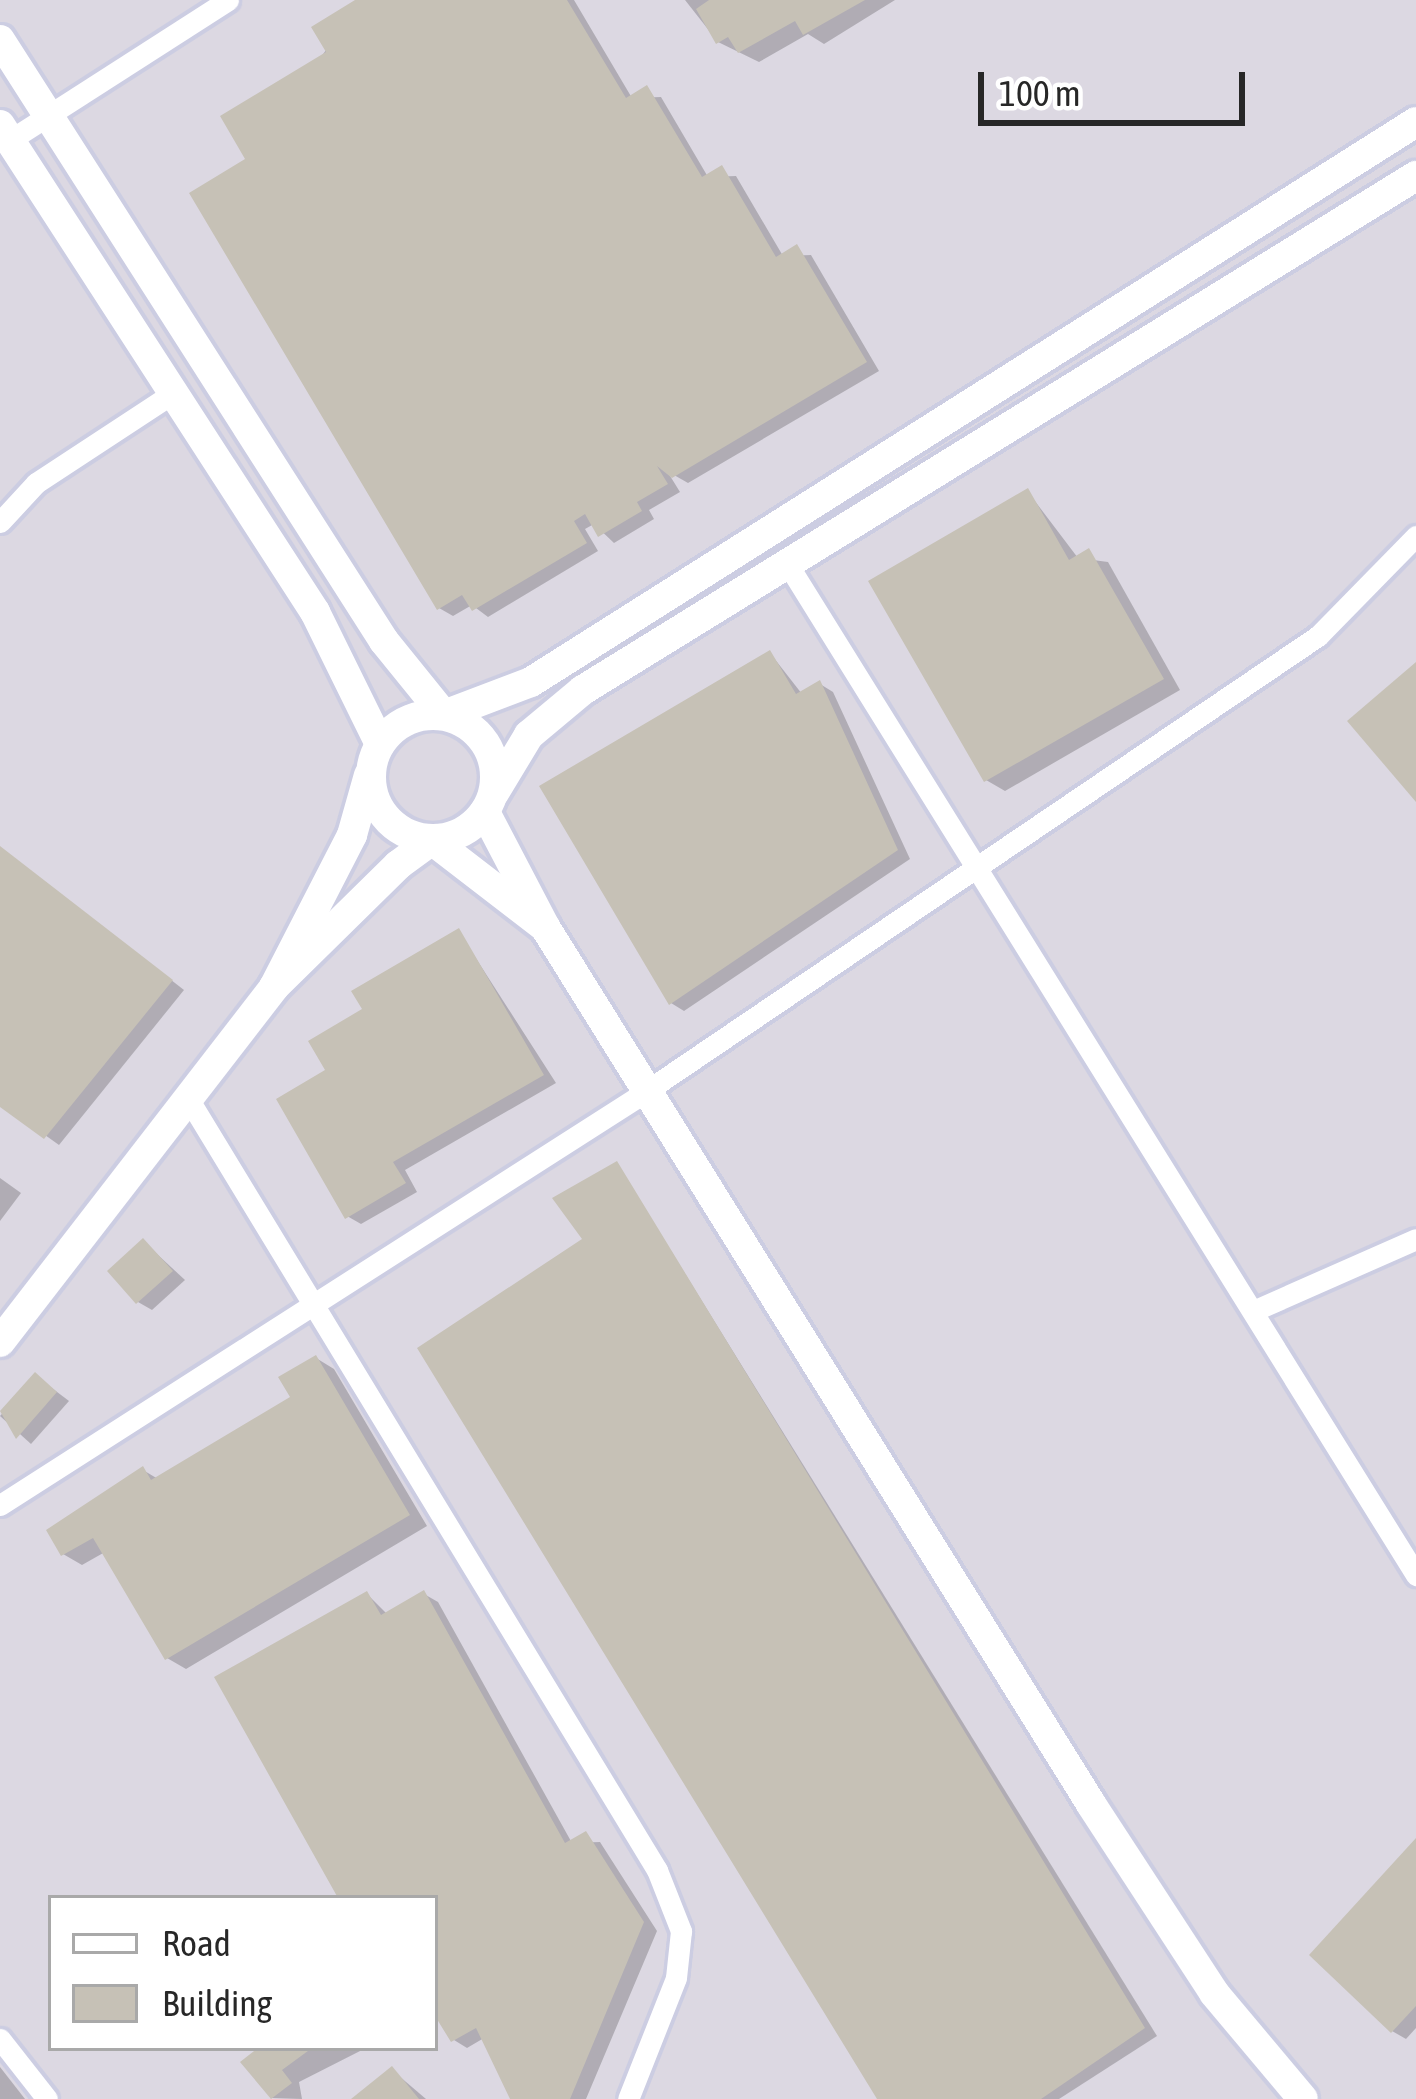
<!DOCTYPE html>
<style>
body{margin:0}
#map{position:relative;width:1416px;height:2099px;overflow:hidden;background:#ebe4d6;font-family:"Asap Condensed",sans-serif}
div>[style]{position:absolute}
.industrial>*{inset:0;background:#dcd8e2}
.shadow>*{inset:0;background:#0003}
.building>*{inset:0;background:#c6c1b6}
.roads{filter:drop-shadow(3px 0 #cccde2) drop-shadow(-3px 0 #cccde2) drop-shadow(0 3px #cccde2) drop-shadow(0 -3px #cccde2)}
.street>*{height:21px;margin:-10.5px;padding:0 10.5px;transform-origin:10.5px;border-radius:10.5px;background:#fff}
.secondary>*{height:30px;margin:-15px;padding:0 15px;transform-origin:15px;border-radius:15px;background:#fff}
.secondary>.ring{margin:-15px;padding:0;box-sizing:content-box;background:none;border:30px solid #fff;border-radius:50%}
span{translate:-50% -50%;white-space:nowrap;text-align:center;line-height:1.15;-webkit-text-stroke:9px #fff;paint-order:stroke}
.legend{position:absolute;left:48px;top:1895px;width:390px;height:156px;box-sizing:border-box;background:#fff;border:3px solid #a9a9a9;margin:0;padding:15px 21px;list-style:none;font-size:36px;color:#272727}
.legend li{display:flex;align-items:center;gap:24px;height:60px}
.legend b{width:60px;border:3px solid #a9a9a9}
.scale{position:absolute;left:978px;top:72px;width:267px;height:54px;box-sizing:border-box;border:6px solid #272727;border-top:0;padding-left:15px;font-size:36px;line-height:42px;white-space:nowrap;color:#272727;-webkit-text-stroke:9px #fff;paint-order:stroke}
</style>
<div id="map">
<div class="industrial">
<i style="clip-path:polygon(evenodd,0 0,1416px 0,1416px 2099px,0 2099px,0 0,51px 1898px,435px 1898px,435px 2048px,51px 2048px,51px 1898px)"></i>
</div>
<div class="shadow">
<i style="clip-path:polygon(361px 0,574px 0,632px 98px,661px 97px,708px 177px,736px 176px,783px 256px,811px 255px,879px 371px,688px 483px,667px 471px,680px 492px,649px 510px,654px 519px,614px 543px,594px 524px,585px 529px,598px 551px,488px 617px,472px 605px,453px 616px,439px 608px,249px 160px)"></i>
<i style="clip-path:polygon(685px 0,895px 0,824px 44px,808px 34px,759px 62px,718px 42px)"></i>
<i style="clip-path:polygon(1028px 492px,1078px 558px,1108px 562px,1180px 690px,1005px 791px,986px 780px)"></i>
<i style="clip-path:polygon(770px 653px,802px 694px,820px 684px,833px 692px,910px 859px,684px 1011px,671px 1003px)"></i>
<i style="clip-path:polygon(0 847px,184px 990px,59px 1145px,0 1103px)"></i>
<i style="clip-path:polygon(459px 932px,556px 1083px,405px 1170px,417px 1192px,361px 1224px,347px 1216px,329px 1072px,366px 1010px)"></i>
<i style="clip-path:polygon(617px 1164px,1157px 2036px,1059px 2099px,881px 2099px,586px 1240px)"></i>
<i style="clip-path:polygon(0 1178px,21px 1193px,0 1221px)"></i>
<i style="clip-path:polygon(144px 1242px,185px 1280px,152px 1310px,138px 1302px)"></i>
<i style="clip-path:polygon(316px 1358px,334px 1369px,427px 1526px,186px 1669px,167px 1658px,105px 1552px,82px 1565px,63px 1554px,143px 1470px,158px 1479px,294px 1398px)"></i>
<i style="clip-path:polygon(36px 1376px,69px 1401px,31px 1444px,0 1416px)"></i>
<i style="clip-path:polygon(367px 1594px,388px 1615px,424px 1594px,438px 1602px,572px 1843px,600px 1842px,657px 1931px,586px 2099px,514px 2099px,484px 2038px,467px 2048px,454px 2040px,435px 2011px,435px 1898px,341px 1898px)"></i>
<i style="clip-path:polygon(1416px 1843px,1416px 2028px,1406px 2039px,1392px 2031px)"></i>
<i style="clip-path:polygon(263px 2048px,366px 2048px,299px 2082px,302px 2099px,272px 2098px)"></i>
<i style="clip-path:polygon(0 2067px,25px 2099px,0 2099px)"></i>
<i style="clip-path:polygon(392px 2070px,426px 2099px,356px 2099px)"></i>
</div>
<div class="building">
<i style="clip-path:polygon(355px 0,567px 0,626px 98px,647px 85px,702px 177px,722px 165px,776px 257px,797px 244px,867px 362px,672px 478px,657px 466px,668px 484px,637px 502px,642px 511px,598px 537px,585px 514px,574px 521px,587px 543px,472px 611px,462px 595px,437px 610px,189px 193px,245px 159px,220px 116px,326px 52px,311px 27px)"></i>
<i style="clip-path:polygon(709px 0,865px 0,803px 35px,795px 21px,738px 53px,728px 37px,716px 44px,696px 9px)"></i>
<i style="clip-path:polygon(1028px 488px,1069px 560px,1089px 548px,1164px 679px,984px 782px,868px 581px)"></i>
<i style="clip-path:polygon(770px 650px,796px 694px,820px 680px,898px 850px,669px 1005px,539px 786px)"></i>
<i style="clip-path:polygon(1416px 662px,1416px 802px,1347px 721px)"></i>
<i style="clip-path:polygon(0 846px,173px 980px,44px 1139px,0 1107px)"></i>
<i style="clip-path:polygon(459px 928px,544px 1075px,393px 1162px,406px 1183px,345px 1219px,276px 1099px,325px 1070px,308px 1041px,362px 1009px,351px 991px)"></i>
<i style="clip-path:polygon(617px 1161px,1145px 2028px,1041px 2099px,877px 2099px,417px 1348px,582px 1239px,552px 1198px)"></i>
<i style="clip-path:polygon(143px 1238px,173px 1271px,136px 1304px,107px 1271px)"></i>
<i style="clip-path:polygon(316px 1355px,410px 1515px,165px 1660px,93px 1538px,61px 1556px,46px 1530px,143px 1466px,151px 1480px,290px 1397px,278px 1377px)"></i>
<i style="clip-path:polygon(35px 1372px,57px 1392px,16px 1439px,0 1411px)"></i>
<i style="clip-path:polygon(424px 1590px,565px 1843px,586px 1831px,644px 1922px,570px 2099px,510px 2099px,476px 2028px,451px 2042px,435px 2016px,435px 1898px,338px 1898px,214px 1677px,367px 1591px,381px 1615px)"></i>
<i style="clip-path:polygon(1416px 1838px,1416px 2006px,1391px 2033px,1309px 1955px)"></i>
<i style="clip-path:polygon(258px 2048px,312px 2048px,282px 2070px,292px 2083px,271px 2099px,240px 2062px)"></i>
<i style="clip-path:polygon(392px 2066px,419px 2099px,351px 2099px)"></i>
</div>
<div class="roads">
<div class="street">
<i style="left:10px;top:140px;width:259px;rotate:-32.7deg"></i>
<i style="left:0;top:522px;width:53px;rotate:-47.3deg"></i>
<i style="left:36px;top:483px;width:164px;rotate:-33.3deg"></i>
<i style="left:790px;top:568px;width:1186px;rotate:58.13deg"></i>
<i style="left:189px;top:1100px;width:901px;rotate:58.71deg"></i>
<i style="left:657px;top:1870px;width:66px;rotate:68.5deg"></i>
<i style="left:681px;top:1931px;width:47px;rotate:96.1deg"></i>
<i style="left:676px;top:1978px;width:130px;rotate:111.6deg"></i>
<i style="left:1253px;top:1311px;width:178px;rotate:-23.8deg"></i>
<i style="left:0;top:1505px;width:759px;rotate:-32.62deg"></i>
<i style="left:639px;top:1096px;width:820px;rotate:-34.12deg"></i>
<i style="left:1318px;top:636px;width:140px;rotate:-45.6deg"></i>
<i style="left:0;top:2039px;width:76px;rotate:51.9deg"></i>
</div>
<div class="secondary">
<i style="left:0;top:40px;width:713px;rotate:57.42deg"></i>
<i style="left:384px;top:641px;width:95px;rotate:51deg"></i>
<i style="left:444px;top:715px;width:93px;rotate:-20.8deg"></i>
<i style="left:531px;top:682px;width:1047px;rotate:-32.32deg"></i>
<i style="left:0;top:125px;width:580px;rotate:57.1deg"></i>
<i style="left:315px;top:612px;width:147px;rotate:63.8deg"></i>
<i class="ring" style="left:371px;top:715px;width:94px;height:94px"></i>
<i style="left:494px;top:793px;width:68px;rotate:-58.9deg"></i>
<i style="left:529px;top:735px;width:70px;rotate:-39.8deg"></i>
<i style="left:583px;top:690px;width:979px;rotate:-31.68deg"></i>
<i style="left:545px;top:927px;width:1033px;rotate:58.09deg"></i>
<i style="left:1091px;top:1804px;width:225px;rotate:56.9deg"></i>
<i style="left:1214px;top:1993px;width:138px;rotate:50deg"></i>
<i style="left:274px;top:987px;width:171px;rotate:-62.8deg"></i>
<i style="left:352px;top:835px;width:62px;rotate:-74.2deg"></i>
<i style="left:0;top:1342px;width:448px;rotate:-52.3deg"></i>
<i style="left:274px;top:987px;width:174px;rotate:-44.5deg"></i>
<i style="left:398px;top:865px;width:42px;rotate:-36.3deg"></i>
<i style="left:432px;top:840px;width:143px;rotate:37.6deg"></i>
<i style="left:545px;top:927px;width:130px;rotate:-117.6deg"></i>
</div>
</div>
<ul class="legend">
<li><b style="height:15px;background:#fff"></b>Road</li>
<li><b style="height:33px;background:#c6c1b6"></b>Building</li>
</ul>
<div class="scale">100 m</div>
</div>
